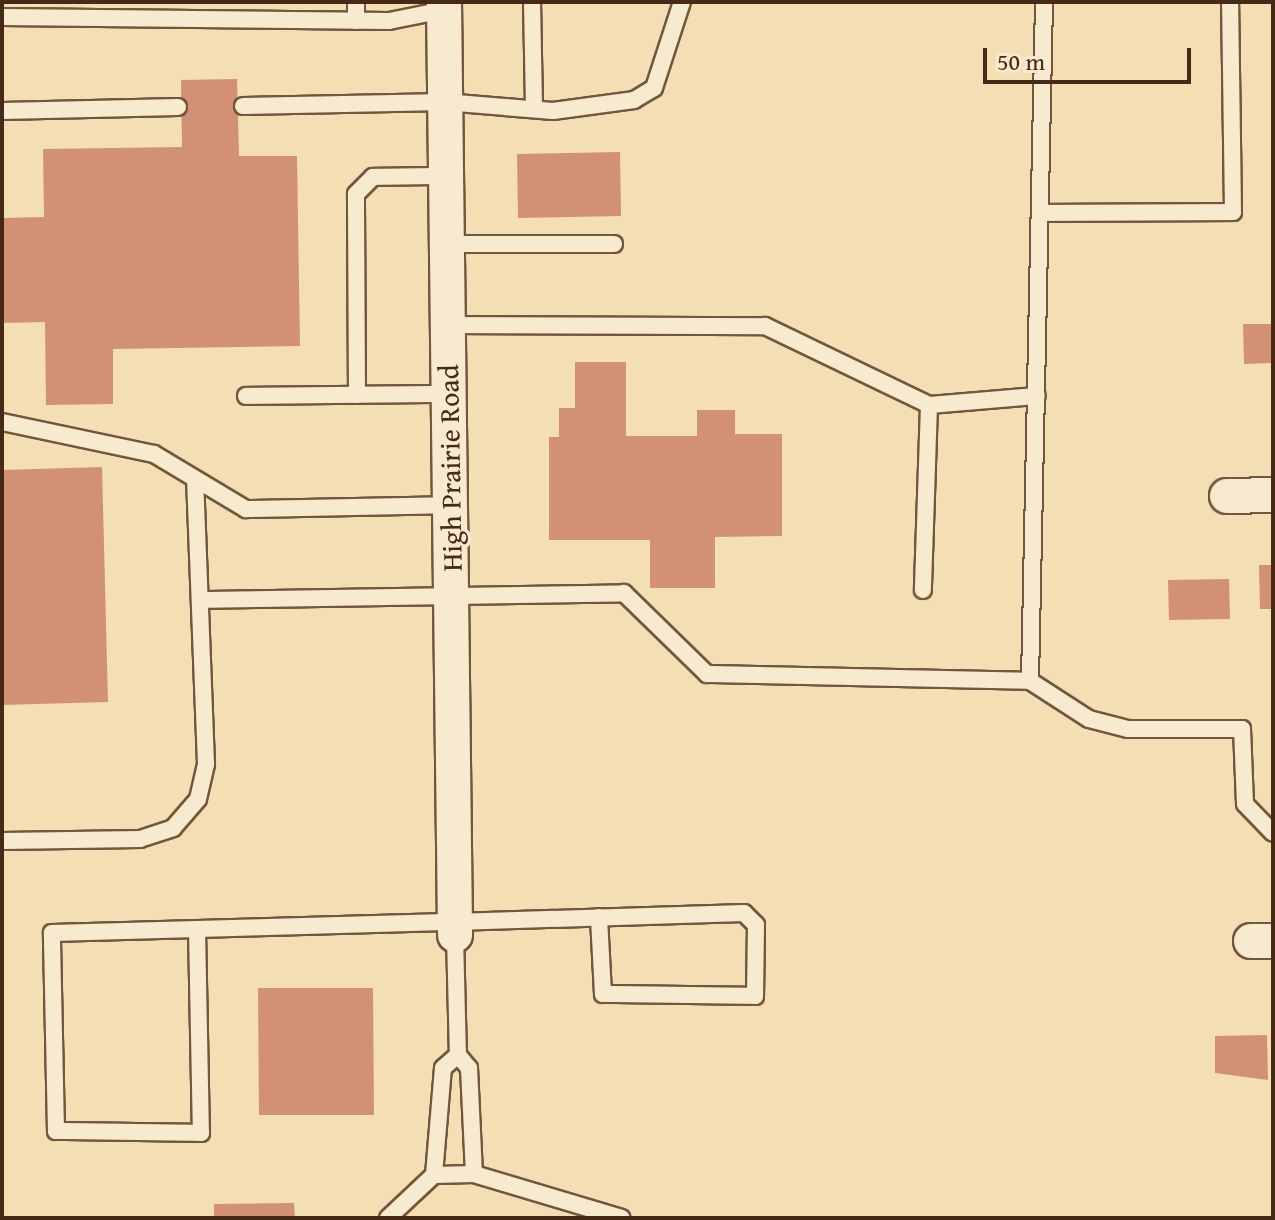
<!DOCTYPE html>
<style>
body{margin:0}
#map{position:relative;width:1275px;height:1220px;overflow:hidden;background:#f4dfb4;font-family:"Gentium Book Plus",serif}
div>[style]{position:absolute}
.building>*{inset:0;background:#d29075}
.roads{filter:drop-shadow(2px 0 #72563e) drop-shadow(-2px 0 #72563e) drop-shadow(0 2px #72563e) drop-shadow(0 -2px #72563e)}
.service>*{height:16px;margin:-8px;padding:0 8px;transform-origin:8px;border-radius:8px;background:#f8eace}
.minor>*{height:34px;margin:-17px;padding:0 17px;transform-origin:17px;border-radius:17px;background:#f8eace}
span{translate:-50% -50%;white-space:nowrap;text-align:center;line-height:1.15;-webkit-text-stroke:7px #f8eace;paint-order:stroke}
.street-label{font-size:28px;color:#472917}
.frame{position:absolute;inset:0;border:4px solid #472917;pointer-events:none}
.scale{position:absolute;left:983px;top:48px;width:208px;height:36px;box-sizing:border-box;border:4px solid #472917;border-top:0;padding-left:10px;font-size:24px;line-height:28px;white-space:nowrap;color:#472917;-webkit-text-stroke:6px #f8eace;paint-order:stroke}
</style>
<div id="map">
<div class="building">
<i style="clip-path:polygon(237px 79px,239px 156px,297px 156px,300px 346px,113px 349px,113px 404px,46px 405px,45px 322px,2px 323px,2px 218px,44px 217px,43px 149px,182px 147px,181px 80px)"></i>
<i style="clip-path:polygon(620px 152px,621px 216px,518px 218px,517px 154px)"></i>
<i style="clip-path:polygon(1243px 324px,1272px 324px,1273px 363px,1244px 364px)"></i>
<i style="clip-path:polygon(575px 362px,626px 362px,626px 436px,697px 436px,697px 410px,735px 410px,735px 434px,782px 434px,782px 536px,715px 537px,715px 588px,650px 588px,650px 540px,549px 540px,549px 437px,559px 437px,559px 408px,575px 408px)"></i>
<i style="clip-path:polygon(102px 467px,108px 702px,2px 705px,2px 470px)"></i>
<i style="clip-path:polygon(1259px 565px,1273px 565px,1273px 609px,1260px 609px)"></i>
<i style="clip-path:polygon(1229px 579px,1230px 619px,1169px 620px,1168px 580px)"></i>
<i style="clip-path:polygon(258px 988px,373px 988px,374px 1115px,259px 1115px)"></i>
<i style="clip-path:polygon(1267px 1035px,1268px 1080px,1215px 1073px,1215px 1036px)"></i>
<i style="clip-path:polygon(294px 1203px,295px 1218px,214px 1218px,214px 1204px)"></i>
</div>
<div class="roads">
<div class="service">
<i style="left:356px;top:2px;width:19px;rotate:90deg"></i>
<i style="left:532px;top:2px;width:106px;rotate:88.9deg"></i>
<i style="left:2px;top:17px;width:387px;rotate:0.6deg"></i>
<i style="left:389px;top:21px;width:56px;rotate:-11.3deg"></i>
<i style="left:243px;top:106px;width:202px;rotate:-1.1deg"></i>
<i style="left:445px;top:102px;width:108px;rotate:4.8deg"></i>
<i style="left:553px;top:111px;width:82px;rotate:-7.7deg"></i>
<i style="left:634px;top:100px;width:23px;rotate:-31deg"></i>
<i style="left:654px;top:88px;width:90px;rotate:-72deg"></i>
<i style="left:2px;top:111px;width:176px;rotate:-1.3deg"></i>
<i style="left:1041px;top:213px;width:192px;rotate:-0.3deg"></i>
<i style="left:1233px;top:212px;width:210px;rotate:-90.8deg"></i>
<i style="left:447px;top:244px;width:167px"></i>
<i style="left:448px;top:325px;width:317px;rotate:0.2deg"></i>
<i style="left:765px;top:326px;width:182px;rotate:25.7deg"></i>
<i style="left:929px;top:405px;width:185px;rotate:91.9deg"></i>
<i style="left:357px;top:395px;width:201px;rotate:-90.3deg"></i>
<i style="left:356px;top:194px;width:24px;rotate:-45deg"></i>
<i style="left:373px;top:177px;width:73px;rotate:-0.8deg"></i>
<i style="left:246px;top:396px;width:203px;rotate:-0.6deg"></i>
<i style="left:929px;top:405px;width:108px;rotate:-4.8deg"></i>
<i style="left:2px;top:422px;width:155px;rotate:11.9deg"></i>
<i style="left:154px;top:454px;width:107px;rotate:30.9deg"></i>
<i style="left:246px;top:509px;width:204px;rotate:-1.1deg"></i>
<i style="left:200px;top:600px;width:424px;rotate:-0.9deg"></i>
<i style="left:624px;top:593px;width:116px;rotate:44.3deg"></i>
<i style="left:707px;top:674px;width:323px;rotate:1.2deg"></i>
<i style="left:1030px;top:681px;width:70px;rotate:32.8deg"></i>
<i style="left:1089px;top:719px;width:40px;rotate:14.4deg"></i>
<i style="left:1128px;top:729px;width:114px"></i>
<i style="left:1242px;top:729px;width:75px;rotate:87.7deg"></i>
<i style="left:1245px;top:804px;width:40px;rotate:46deg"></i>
<i style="left:1030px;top:681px;width:679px;rotate:-88.82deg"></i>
<i style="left:2px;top:841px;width:138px;rotate:-0.8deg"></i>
<i style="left:140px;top:839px;width:35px;rotate:-18deg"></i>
<i style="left:173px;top:828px;width:38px;rotate:-49deg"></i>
<i style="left:198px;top:799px;width:36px;rotate:-77deg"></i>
<i style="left:206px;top:764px;width:285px;rotate:-92.2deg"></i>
<i style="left:197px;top:929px;width:204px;rotate:88.9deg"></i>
<i style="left:201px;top:1133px;width:145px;rotate:-179.2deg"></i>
<i style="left:56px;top:1131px;width:198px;rotate:-91.2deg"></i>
<i style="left:52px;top:933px;width:145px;rotate:-1.6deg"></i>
<i style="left:197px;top:929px;width:258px;rotate:-1.6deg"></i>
<i style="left:455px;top:922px;width:289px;rotate:-1.8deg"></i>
<i style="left:744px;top:913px;width:17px;rotate:45deg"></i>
<i style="left:756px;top:925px;width:71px;rotate:90.8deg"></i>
<i style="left:755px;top:996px;width:152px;rotate:-179.2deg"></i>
<i style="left:603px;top:994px;width:77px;rotate:-93deg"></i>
<i style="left:455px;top:935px;width:120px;rotate:88.6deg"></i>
<i style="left:458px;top:1055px;width:17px;rotate:50deg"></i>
<i style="left:469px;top:1068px;width:106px;rotate:87.3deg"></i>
<i style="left:434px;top:1175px;width:40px;rotate:-1.4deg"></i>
<i style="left:474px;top:1174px;width:154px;rotate:16.6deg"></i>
<i style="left:388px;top:1218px;width:63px;rotate:-43.1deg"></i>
<i style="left:434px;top:1175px;width:107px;rotate:-85.2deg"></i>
<i style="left:443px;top:1068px;width:20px;rotate:-41deg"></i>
</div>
<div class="minor">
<i style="left:444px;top:2px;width:933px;rotate:89.32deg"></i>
<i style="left:1227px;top:496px;width:46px;rotate:-1.2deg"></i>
<i style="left:1251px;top:941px;width:22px"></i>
</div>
</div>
<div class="street-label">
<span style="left:450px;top:468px;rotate:-91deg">High Prairie Road</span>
</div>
<div class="frame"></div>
<div class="scale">50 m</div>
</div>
